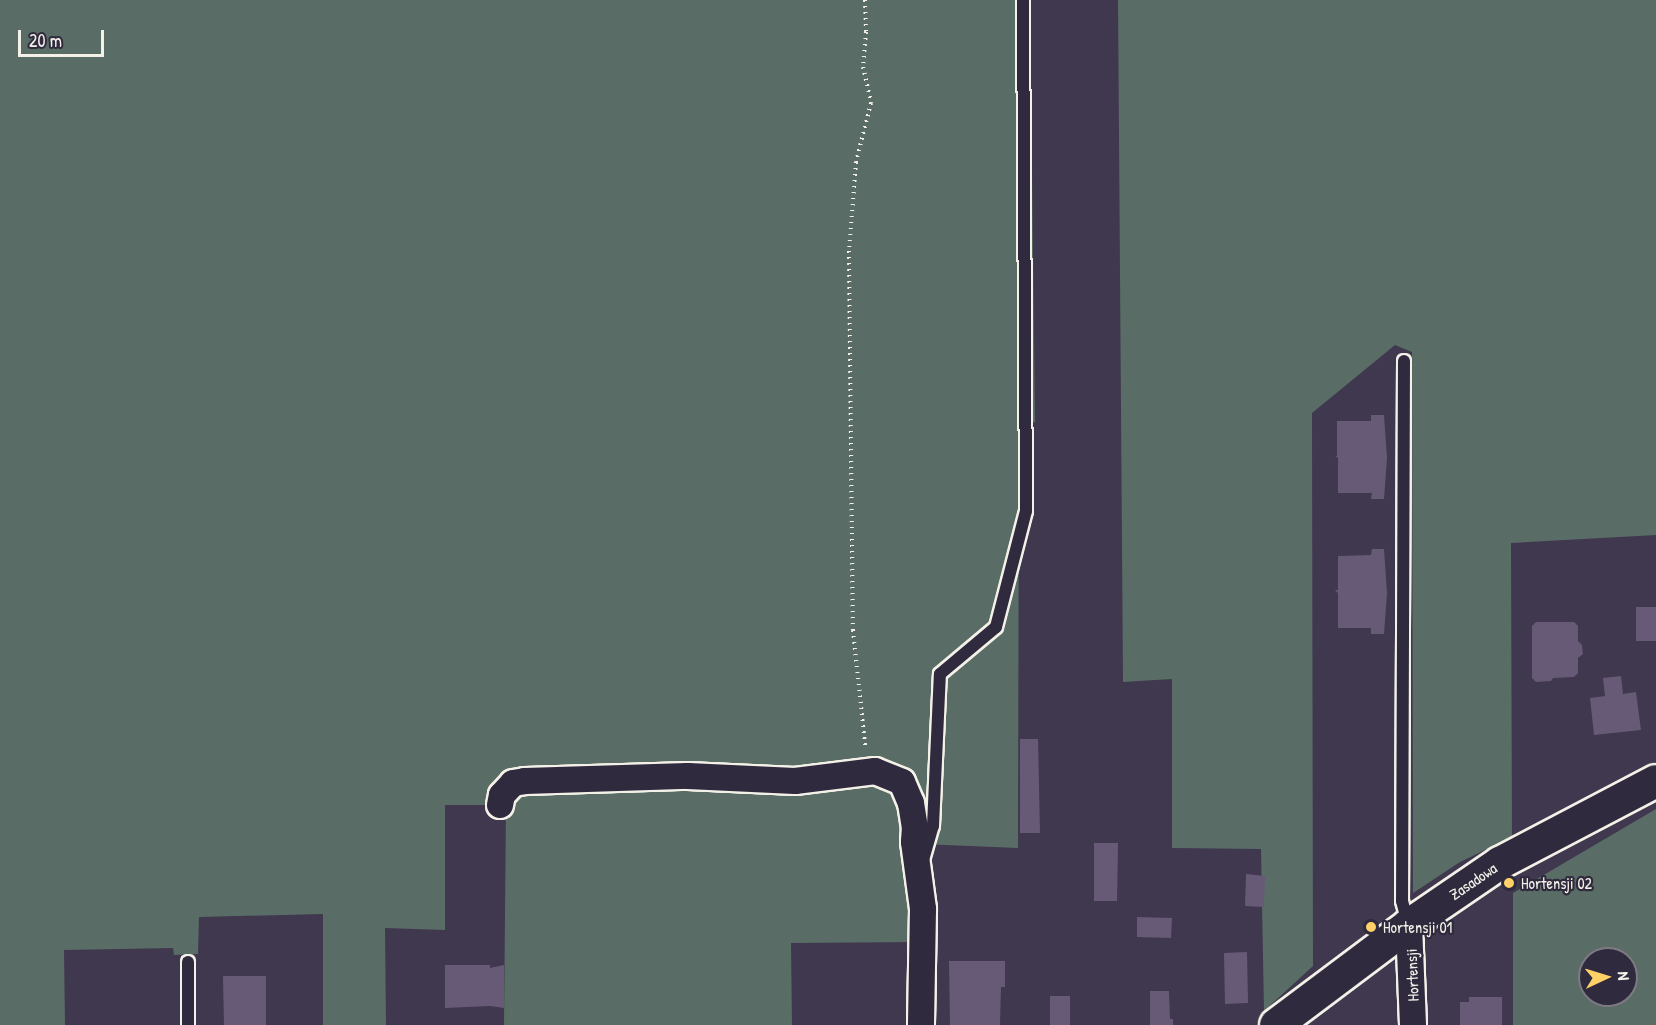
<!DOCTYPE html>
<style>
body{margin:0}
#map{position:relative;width:1656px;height:1025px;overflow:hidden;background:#40384e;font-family:"Patrick Hand",sans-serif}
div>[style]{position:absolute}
.green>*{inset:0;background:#596d66}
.building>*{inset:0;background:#675a76}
.path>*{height:4px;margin-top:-2px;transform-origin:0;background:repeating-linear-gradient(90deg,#f4f1e8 0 1.5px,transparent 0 6px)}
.roads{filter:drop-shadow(2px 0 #f4f1e8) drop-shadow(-2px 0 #f4f1e8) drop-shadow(0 2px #f4f1e8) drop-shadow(0 -2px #f4f1e8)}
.service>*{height:12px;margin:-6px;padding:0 6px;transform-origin:6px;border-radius:6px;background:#2f2a3d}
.minor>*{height:26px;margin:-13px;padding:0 13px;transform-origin:13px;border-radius:13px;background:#2f2a3d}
.tertiary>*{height:32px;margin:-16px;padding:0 16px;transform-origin:16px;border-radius:16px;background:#2f2a3d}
.dots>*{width:16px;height:16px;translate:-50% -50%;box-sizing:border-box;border:3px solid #2f2a3d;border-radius:50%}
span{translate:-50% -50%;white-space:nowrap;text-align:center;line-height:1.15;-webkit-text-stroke:4.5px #2f2a3d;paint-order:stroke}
.street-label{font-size:16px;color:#f4f1e8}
.poi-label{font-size:16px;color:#f4f1e8}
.left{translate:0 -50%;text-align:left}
.north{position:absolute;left:1578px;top:947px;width:60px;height:60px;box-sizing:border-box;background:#2f2a3d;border:2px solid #7e7a81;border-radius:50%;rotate:86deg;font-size:16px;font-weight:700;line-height:24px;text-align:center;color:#f4f1e8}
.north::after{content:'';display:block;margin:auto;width:21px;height:27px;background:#ffd166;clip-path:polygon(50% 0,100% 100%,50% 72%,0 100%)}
.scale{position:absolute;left:18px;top:30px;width:86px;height:27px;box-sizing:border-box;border:3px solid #f4f1e8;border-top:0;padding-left:8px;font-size:18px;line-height:21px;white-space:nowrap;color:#f4f1e8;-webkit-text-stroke:4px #2f2a3d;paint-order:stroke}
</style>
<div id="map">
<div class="green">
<i style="clip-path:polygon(0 0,1030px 0,1035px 422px,1019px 424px,1018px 848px,921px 844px,920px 942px,791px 943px,792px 1025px,504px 1025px,506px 805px,445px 805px,445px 930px,385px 928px,386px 1025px,323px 1025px,323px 914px,199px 917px,198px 954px,174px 955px,173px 948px,64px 950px,65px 1025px,0 1025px)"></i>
<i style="clip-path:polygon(1118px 0,1656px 0,1656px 535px,1511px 543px,1512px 837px,1460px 862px,1413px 893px,1412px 352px,1395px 345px,1312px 413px,1313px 966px,1264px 1011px,1261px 849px,1172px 848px,1172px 679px,1123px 682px)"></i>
<i style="clip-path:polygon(evenodd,1656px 809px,1656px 1025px,1513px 1025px,1513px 893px,1656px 809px,1590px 959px,1626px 959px,1626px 995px,1590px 995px,1590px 959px)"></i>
</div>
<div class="building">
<i style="clip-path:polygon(1371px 415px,1384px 415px,1387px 458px,1384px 499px,1371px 499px,1372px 493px,1338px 493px,1338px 458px,1335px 456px,1337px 456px,1337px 421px,1371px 421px)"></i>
<i style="clip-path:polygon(1372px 549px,1384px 549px,1387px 593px,1384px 634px,1371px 634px,1371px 628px,1338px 628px,1338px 593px,1335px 590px,1338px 590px,1338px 556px,1371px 555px)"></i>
<i style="clip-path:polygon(1636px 607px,1656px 607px,1656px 641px,1636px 641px)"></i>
<i style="clip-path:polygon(1536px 622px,1574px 622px,1578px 626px,1578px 641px,1582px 645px,1583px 654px,1578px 658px,1578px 673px,1574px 677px,1553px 678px,1551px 681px,1536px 682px,1532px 678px,1532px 626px)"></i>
<i style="clip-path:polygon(1621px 676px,1623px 694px,1636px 692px,1641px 730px,1594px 735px,1590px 698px,1605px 696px,1603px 678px)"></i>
<i style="clip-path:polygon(1020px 739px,1038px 739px,1040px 833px,1020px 833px)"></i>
<i style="clip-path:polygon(1094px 843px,1118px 843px,1117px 901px,1094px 901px)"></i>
<i style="clip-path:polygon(1246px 874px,1265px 876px,1264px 907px,1245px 906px)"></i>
<i style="clip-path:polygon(1137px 917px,1172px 918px,1171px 938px,1137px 937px)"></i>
<i style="clip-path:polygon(1247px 952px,1248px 1003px,1225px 1004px,1224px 953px)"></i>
<i style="clip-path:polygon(949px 961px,1005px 961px,1005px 987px,1001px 987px,1000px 1025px,950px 1025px)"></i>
<i style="clip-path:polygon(445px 965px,490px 965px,490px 968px,504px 965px,504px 1008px,490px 1006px,445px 1008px)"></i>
<i style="clip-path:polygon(223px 976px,266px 976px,266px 1025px,224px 1025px)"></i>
<i style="clip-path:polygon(1150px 991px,1169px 991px,1170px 1019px,1173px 1019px,1173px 1025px,1150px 1025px)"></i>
<i style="clip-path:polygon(1050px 996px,1070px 996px,1070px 1025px,1050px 1025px)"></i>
<i style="clip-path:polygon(1469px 997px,1502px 997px,1502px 1025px,1460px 1025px,1460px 1002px,1469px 1002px)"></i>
</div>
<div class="path">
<i style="left:865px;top:0;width:32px;rotate:88deg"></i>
<i style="left:866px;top:32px;width:35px;rotate:95deg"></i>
<i style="left:863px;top:67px;width:37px;rotate:77deg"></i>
<i style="left:871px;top:103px;width:61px;rotate:104.3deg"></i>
<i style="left:856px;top:162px;width:89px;rotate:94.5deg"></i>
<i style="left:849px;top:251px;width:379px;rotate:89.4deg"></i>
<i style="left:853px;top:630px;width:116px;rotate:84deg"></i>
</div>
<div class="roads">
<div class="service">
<i style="left:1404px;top:361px;width:540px;rotate:90.21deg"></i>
<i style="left:1402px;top:901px;width:23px;rotate:75deg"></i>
<i style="left:923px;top:860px;width:35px;rotate:-74deg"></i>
<i style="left:933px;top:826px;width:152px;rotate:-87.4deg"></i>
<i style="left:940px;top:674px;width:73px;rotate:-40deg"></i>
<i style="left:996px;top:627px;width:120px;rotate:-75.5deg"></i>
<i style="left:1026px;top:511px;width:511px;rotate:-90.34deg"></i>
<i style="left:188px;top:962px;width:63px;rotate:90deg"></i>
</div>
<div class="minor">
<i style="left:500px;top:805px;width:10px;rotate:-79deg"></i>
<i style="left:502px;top:795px;width:16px;rotate:-47deg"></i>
<i style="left:513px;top:783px;width:12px;rotate:-9deg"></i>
<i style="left:525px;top:781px;width:163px;rotate:-1.8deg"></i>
<i style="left:688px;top:776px;width:107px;rotate:2.7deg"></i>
<i style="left:795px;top:781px;width:81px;rotate:-7.1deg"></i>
<i style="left:875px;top:771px;width:29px;rotate:22deg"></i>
<i style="left:902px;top:782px;width:23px;rotate:67deg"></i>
<i style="left:911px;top:803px;width:24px;rotate:81deg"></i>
<i style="left:915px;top:827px;width:15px;rotate:94deg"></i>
<i style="left:914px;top:842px;width:68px;rotate:82.3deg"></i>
<i style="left:923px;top:909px;width:116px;rotate:91deg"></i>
<i style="left:1409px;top:925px;width:100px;rotate:87.7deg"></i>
</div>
<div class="tertiary">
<i style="left:1276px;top:1025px;width:166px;rotate:-36.9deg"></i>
<i style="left:1409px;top:925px;width:110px;rotate:-34.3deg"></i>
<i style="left:1500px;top:863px;width:176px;rotate:-27.7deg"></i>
</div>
</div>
<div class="dots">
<i style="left:1509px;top:883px;background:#ffd166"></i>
<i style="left:1371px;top:927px;background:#ffd166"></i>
</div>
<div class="street-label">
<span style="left:1473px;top:881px;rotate:-34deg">Zasadowa</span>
<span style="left:1412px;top:975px;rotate:-92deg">Hortensji</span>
</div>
<div class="poi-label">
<span class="left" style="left:1521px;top:883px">Hortensji 02</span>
<span class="left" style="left:1383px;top:927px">Hortensji 01</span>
</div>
<div class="north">N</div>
<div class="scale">20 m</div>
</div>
